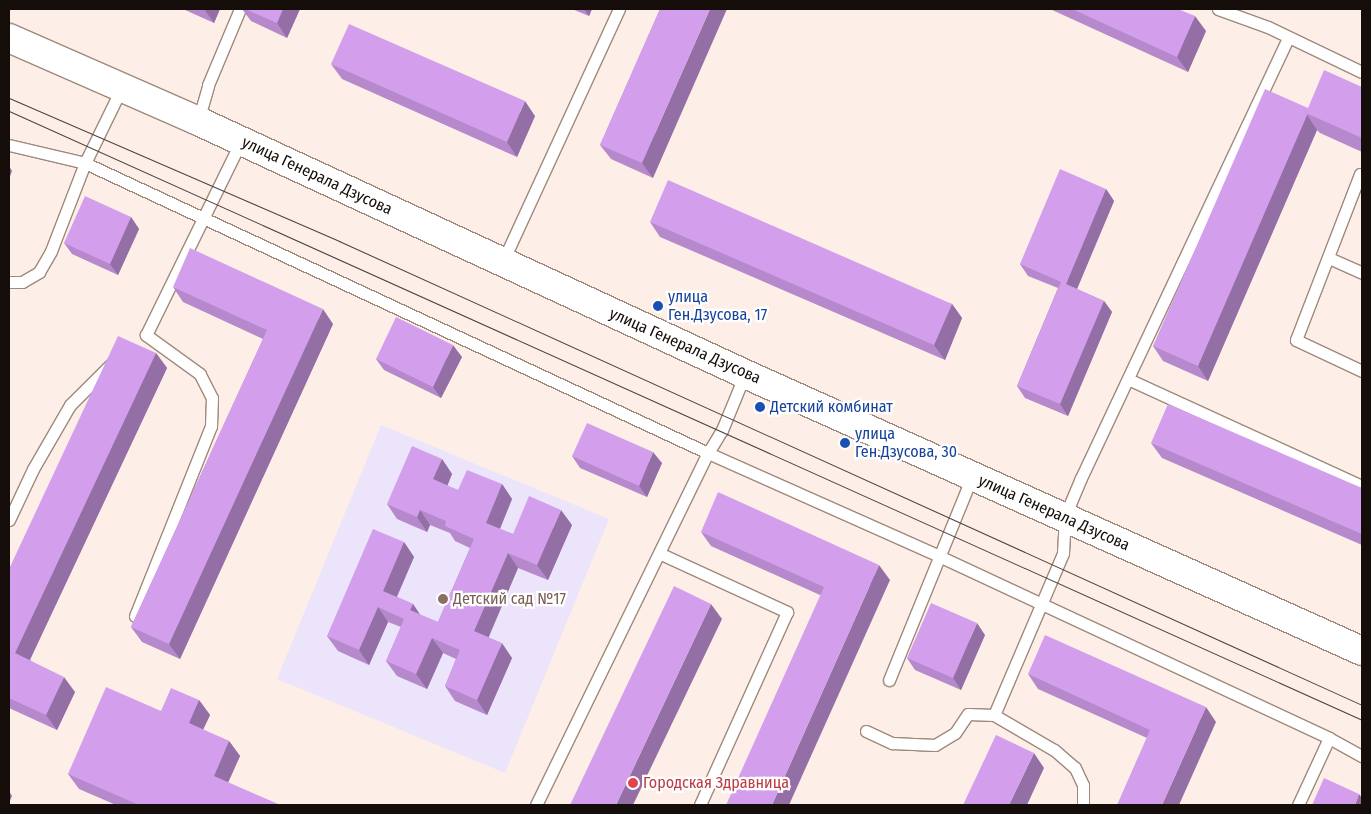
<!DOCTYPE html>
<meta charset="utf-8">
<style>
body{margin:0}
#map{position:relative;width:1371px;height:814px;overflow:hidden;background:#fdefe7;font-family:"Fira Sans Condensed",sans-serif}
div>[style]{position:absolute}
.education>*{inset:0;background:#ebe4fa}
.roads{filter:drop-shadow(1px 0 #9e897d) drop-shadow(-1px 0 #9e897d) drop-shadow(0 1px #9e897d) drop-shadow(0 -1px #9e897d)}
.service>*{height:11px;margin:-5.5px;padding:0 5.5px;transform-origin:5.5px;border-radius:5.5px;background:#fff}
.tertiary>*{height:28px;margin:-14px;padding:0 14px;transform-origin:14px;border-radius:14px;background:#fff}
.tram>*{height:1px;margin:-0.5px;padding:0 0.5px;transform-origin:0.5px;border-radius:0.5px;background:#4a413c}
.wall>*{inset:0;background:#b589cc}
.shaded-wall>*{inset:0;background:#946fa6}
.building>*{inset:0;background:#d39fed}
.dots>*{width:14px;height:14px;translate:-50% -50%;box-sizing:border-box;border:2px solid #fff;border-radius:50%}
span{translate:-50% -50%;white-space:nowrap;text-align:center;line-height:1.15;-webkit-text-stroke:4.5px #fff;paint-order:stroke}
.street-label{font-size:16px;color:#140d09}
.transit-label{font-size:16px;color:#164399}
.left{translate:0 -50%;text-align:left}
.education-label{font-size:16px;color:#785e54}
.health-label{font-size:16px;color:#be3a42}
.frame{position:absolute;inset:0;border:10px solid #140d09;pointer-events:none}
</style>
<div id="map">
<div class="education">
<i style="clip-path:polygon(381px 425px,609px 519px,505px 773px,277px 679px)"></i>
</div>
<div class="roads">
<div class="service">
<i style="left:1218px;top:9px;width:53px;rotate:19.8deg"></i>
<i style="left:1268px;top:27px;width:104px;rotate:25.6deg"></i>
<i style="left:198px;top:121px;width:37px;rotate:-74deg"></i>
<i style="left:208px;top:85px;width:82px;rotate:-67.2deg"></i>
<i style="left:9px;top:145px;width:78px;rotate:13.3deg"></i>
<i style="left:85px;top:163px;width:687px;rotate:24.96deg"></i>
<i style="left:708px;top:453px;width:253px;rotate:24deg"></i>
<i style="left:939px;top:556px;width:430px;rotate:25deg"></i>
<i style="left:1362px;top:175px;width:2px;rotate:-153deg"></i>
<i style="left:1360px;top:174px;width:178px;rotate:111.1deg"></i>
<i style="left:1296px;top:340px;width:73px;rotate:25.2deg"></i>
<i style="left:1329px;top:258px;width:36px;rotate:24deg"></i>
<i style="left:503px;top:261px;width:277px;rotate:-65.3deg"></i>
<i style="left:9px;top:282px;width:13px"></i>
<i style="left:22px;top:282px;width:20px;rotate:-30deg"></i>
<i style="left:39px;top:272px;width:24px;rotate:-60deg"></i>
<i style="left:51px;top:251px;width:94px;rotate:-68.9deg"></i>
<i style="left:85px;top:163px;width:85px;rotate:-64deg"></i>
<i style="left:1128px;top:379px;width:257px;rotate:24.6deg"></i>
<i style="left:9px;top:520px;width:56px;rotate:-64.8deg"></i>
<i style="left:33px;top:469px;width:74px;rotate:-60deg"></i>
<i style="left:70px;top:405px;width:59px;rotate:-45deg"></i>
<i style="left:661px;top:554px;width:139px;rotate:24.7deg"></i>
<i style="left:787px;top:612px;width:212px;rotate:114.3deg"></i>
<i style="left:135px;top:616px;width:205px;rotate:-68.2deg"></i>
<i style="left:211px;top:426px;width:28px;rotate:-88deg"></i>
<i style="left:212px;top:398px;width:27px;rotate:-117deg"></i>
<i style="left:200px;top:374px;width:67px;rotate:-144.2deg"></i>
<i style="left:146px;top:335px;width:216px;rotate:-63.9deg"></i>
<i style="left:889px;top:680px;width:219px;rotate:-67.8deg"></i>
<i style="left:866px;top:731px;width:29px;rotate:25deg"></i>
<i style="left:892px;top:743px;width:43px;rotate:2.7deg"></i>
<i style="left:935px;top:745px;width:23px;rotate:-31deg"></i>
<i style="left:955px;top:733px;width:23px;rotate:-56deg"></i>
<i style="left:968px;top:714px;width:26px;rotate:2deg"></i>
<i style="left:536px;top:805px;width:392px;rotate:-64deg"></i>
<i style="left:708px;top:453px;width:27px;rotate:-59deg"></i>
<i style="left:722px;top:430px;width:61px;rotate:-67.7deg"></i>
<i style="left:1083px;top:805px;width:20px;rotate:-90deg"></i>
<i style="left:1083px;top:785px;width:19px;rotate:-115deg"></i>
<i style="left:1075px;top:768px;width:28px;rotate:-139deg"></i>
<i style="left:1054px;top:750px;width:69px;rotate:-149.7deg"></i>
<i style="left:994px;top:715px;width:176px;rotate:-66.9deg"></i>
<i style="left:1063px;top:553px;width:37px;rotate:-87deg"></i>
<i style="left:1065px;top:516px;width:41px;rotate:-67.2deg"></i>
<i style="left:1081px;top:478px;width:485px;rotate:-64.8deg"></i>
<i style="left:1298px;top:805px;width:74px;rotate:-65.2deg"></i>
<i style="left:1329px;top:738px;width:38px;rotate:29deg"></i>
</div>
<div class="tertiary">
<i style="left:9px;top:38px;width:206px;rotate:23.7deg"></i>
<i style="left:198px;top:121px;width:603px;rotate:24.82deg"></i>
<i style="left:745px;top:374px;width:676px;rotate:24.18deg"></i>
</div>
</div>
<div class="tram">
<i style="left:9px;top:98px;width:360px;rotate:23.4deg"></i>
<i style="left:339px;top:241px;width:1123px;rotate:24.4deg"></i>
<i style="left:9px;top:111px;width:1484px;rotate:24.23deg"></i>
</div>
<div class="wall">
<i style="clip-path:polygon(183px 9px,220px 9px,214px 23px)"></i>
<i style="clip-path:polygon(242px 9px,300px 9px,287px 38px,251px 21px)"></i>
<i style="clip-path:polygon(572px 9px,592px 9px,589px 16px)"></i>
<i style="clip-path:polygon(660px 9px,653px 178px,611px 159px,600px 145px)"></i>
<i style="clip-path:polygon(1050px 9px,1178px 9px,1206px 31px,1188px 72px)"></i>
<i style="clip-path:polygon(331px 64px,535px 116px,517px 157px,342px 79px)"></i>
<i style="clip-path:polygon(1362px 87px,1362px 152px,1320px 133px,1317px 130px,1208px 381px,1163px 361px,1153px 346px,1308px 108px)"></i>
<i style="clip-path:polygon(1106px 189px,1114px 201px,1077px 289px,1104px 301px,1112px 312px,1068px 416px,1025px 398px,1017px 386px,1058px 288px,1028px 276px,1020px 264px)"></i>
<i style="clip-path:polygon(131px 217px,139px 229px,118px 275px,72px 254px,64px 243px)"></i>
<i style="clip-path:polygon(650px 222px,952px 304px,962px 318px,945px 360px,660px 237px)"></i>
<i style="clip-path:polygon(173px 287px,333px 324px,180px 659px,142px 642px,131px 627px,263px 339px,183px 302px)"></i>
<i style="clip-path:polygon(156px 353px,167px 368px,30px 660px,75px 692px,57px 730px,9px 708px,9px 569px)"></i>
<i style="clip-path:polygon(462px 357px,441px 398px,384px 370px,376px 359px)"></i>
<i style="clip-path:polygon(1151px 443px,1362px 488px,1362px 545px,1162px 458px)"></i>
<i style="clip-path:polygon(572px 456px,662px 463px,647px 497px,580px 468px)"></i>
<i style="clip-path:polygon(442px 459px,452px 474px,447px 486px,458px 490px,502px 484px,512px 499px,500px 529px,513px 534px,572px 525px,548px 580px,518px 568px,488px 637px,512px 658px,487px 715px,455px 701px,445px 686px,456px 659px,443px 653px,427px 689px,397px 676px,386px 661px,401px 627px,388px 622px,369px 665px,338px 651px,327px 636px,404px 542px,414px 557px,397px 597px,413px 604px,420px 615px,438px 622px,470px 548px,455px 541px,450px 533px,430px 525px,427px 532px,397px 519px,387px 504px)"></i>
<i style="clip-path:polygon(701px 532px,890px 580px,820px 595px,711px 546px)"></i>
<i style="clip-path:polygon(985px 635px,961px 690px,915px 670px,907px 658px)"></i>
<i style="clip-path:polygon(1028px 674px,1216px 722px,1147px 738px,1038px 689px)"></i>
<i style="clip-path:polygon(199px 700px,210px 715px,203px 730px,229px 741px,240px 756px,228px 783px,280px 805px,116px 805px,79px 789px,68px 774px)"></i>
</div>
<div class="shaded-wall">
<i style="clip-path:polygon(204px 9px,220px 9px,214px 23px)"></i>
<i style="clip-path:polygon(283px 9px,300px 9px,287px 38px,277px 23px)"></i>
<i style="clip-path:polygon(584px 9px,592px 9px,589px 16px)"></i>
<i style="clip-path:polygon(710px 9px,727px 9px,653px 178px,642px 163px)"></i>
<i style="clip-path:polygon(1195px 16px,1206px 31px,1188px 72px,1177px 57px)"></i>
<i style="clip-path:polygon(525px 101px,535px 116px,517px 157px,507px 142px)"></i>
<i style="clip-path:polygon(1307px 115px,1317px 130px,1208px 381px,1198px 366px)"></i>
<i style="clip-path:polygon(9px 166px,12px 171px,9px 179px)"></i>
<i style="clip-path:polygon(1106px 189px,1114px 201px,1074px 296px,1066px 284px)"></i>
<i style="clip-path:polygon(131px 217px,139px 229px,118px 275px,110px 264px)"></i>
<i style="clip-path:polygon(1104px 301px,1112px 312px,1068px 416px,1060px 404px)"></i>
<i style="clip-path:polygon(952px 304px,962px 318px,945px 360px,934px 345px)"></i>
<i style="clip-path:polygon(323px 309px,333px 324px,180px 659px,169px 644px)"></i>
<i style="clip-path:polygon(453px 345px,462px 357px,441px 398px,433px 387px)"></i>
<i style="clip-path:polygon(156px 353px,167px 368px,26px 668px,15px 653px)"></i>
<i style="clip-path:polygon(653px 452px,662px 463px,647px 497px,639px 486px)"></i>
<i style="clip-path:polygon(442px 459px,452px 474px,444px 494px,433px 479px)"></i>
<i style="clip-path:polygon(502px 484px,512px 499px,496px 538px,486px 523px)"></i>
<i style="clip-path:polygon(420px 510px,430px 525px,427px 532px,417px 517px)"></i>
<i style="clip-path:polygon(561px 510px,572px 525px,548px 580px,537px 565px)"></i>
<i style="clip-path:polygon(404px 542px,414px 557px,393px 605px,383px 591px)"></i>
<i style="clip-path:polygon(508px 553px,518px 568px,485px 646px,474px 631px)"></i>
<i style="clip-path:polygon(879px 565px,890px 580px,789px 805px,772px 805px)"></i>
<i style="clip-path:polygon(413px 604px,423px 619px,410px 610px)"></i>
<i style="clip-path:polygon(711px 604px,722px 619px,633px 805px,616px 805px)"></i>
<i style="clip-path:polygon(378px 607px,388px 622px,369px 665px,359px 650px)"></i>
<i style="clip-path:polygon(977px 623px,985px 635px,961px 690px,953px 678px)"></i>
<i style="clip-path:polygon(432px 638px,443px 653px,427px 689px,416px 674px)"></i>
<i style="clip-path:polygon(502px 643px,512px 658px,487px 715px,477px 700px)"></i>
<i style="clip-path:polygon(64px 677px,75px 692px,57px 730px,46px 715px)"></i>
<i style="clip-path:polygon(199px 700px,210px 715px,199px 738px,189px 723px)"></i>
<i style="clip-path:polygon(1206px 707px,1216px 722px,1179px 805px,1162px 805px)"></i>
<i style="clip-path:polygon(229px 741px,240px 756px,224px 791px,214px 776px)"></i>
<i style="clip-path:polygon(1034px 753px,1044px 768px,1027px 805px,1009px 805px)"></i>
<i style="clip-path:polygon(9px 791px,12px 796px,9px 803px)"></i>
<i style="clip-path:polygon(1359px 794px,1362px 798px,1362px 805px,1355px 805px)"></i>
</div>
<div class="building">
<i style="clip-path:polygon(245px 9px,283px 9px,277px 23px)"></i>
<i style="clip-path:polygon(660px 9px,710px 9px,642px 163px,600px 145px)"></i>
<i style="clip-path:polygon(1072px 9px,1178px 9px,1195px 16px,1177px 57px)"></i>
<i style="clip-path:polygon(349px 24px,525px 101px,507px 142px,331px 64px)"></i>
<i style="clip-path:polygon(1324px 70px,1362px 87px,1362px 138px,1306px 113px)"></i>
<i style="clip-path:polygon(1265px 89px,1308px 108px,1306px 113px,1307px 115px,1198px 366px,1153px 346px)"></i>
<i style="clip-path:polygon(1060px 169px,1106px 189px,1066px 284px,1104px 301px,1060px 404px,1017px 386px,1061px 282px,1020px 264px)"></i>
<i style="clip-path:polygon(668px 180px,952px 304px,934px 345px,650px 222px)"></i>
<i style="clip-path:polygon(85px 196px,131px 217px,110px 264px,64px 243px)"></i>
<i style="clip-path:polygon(190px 248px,323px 309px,169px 644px,131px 627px,267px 330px,173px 287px)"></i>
<i style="clip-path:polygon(396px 317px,453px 345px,433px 387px,376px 359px)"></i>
<i style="clip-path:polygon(118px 336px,156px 353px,15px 653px,64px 677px,46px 715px,9px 698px,9px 569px)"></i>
<i style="clip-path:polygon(1168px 404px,1362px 488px,1362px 534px,1151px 443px)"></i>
<i style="clip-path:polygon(587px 423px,653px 452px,639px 486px,572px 456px)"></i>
<i style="clip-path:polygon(412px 446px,442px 459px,433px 479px,458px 490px,467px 470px,502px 484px,486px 523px,513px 534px,529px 496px,561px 510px,537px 565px,508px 553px,474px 631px,502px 643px,477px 700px,445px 686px,460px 650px,432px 638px,416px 674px,386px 661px,404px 619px,378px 607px,359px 650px,327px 636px,373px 529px,404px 542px,383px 591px,413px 604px,410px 610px,438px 622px,474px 539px,445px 526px,446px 521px,420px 510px,417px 517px,387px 504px)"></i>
<i style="clip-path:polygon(718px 492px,879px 565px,772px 805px,726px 805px,824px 587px,701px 532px)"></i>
<i style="clip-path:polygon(674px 586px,711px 604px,616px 805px,570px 805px)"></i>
<i style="clip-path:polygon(931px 603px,977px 623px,953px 678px,907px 658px)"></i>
<i style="clip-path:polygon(1045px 635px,1206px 707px,1162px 805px,1117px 805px,1150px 730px,1028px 674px)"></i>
<i style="clip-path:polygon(106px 687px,161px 711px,171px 688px,199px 700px,189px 723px,229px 741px,214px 776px,280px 805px,139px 805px,68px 774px)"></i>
<i style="clip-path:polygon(996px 735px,1034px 753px,1009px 805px,963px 805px)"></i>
<i style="clip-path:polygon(1324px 778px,1359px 794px,1355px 805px,1312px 805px)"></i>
</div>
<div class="dots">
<i style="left:658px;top:306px;background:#1a4fb4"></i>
<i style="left:760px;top:407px;background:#1a4fb4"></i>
<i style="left:845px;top:443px;background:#1a4fb4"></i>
<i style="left:443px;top:599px;background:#8d6e63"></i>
<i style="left:633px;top:783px;background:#e0444e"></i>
</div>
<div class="street-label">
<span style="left:317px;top:176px;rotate:25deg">улица Генерала Дзусова</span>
<span style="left:685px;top:346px;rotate:24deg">улица Генерала Дзусова</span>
<span style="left:1054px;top:513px;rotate:24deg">улица Генерала Дзусова</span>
</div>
<div class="transit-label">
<span class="left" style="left:668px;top:306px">улица<br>Ген.Дзусова, 17</span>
<span class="left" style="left:770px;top:407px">Детский комбинат</span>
<span class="left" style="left:855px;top:443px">улица<br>Ген.Дзусова, 30</span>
</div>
<div class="education-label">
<span class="left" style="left:453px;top:599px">Детский сад №17</span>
</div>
<div class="health-label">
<span class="left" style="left:643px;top:783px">Городская Здравница</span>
</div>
<div class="frame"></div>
</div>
